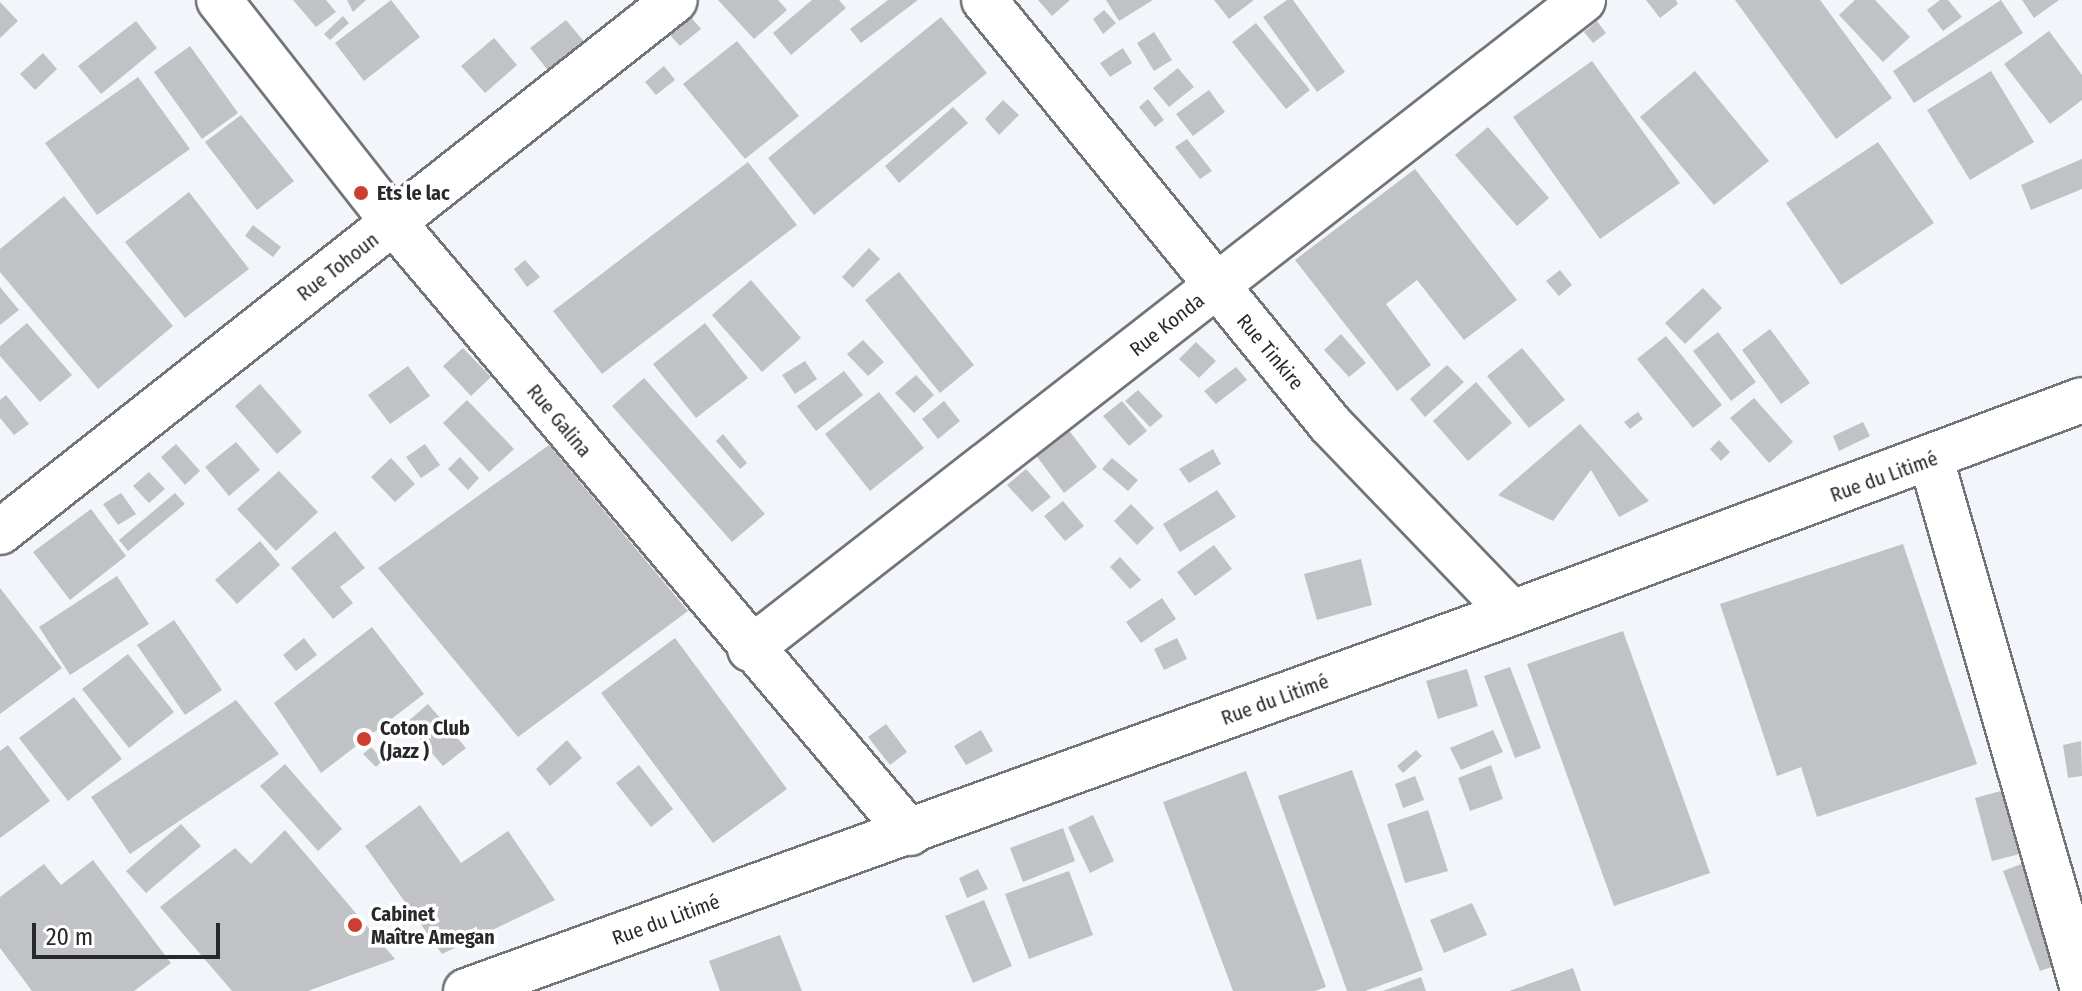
<!DOCTYPE html>
<meta charset="utf-8">
<style>
body{margin:0}
#map{position:relative;width:2082px;height:991px;overflow:hidden;background:#f2f5f9;font-family:"Fira Sans Condensed",sans-serif}
div>[style]{position:absolute}
.building>*{inset:0;background:#c0c2c6}
.roads{filter:drop-shadow(2px 0 #727477) drop-shadow(-2px 0 #727477) drop-shadow(0 2px #727477) drop-shadow(0 -2px #727477)}
.minor>*{height:44px;margin:-22px;padding:0 22px;transform-origin:22px;border-radius:22px;background:#fff}
.dots>*{width:22px;height:22px;translate:-50% -50%;box-sizing:border-box;border:4px solid #fff;border-radius:50%}
span{translate:-50% -50%;white-space:nowrap;text-align:center;line-height:1.15;-webkit-text-stroke:7px #fff;paint-order:stroke}
.poi-label{font-size:20px;color:#28292a;font-weight:700}
.left{translate:0 -50%;text-align:left}
.street-label{font-size:20px;color:#28292a}
.scale{position:absolute;left:32px;top:923px;width:188px;height:36px;box-sizing:border-box;border:4px solid #28292a;border-top:0;padding-left:10px;font-size:24px;line-height:28px;white-space:nowrap;color:#28292a;-webkit-text-stroke:6px #fff;paint-order:stroke}
</style>
<div id="map">
<div class="building">
<i style="clip-path:polygon(293px 0,326px 0,336px 12px,316px 27px)"></i>
<i style="clip-path:polygon(347px 0,366px 0,353px 12px)"></i>
<i style="clip-path:polygon(391px 0,420px 37px,364px 81px,335px 43px)"></i>
<i style="clip-path:polygon(718px 0,778px 0,787px 10px,754px 39px)"></i>
<i style="clip-path:polygon(812px 0,839px 0,846px 8px,791px 55px,773px 33px)"></i>
<i style="clip-path:polygon(888px 0,918px 0,861px 43px,850px 29px)"></i>
<i style="clip-path:polygon(1038px 0,1070px 0,1052px 16px)"></i>
<i style="clip-path:polygon(1106px 0,1153px 0,1119px 21px)"></i>
<i style="clip-path:polygon(1214px 0,1254px 0,1229px 19px)"></i>
<i style="clip-path:polygon(1287px 0,1293px 0,1345px 72px,1317px 92px,1263px 17px)"></i>
<i style="clip-path:polygon(1646px 0,1676px 0,1678px 4px,1660px 18px)"></i>
<i style="clip-path:polygon(1735px 0,1820px 0,1892px 98px,1836px 139px)"></i>
<i style="clip-path:polygon(1855px 0,1875px 0,1910px 37px,1883px 62px,1839px 15px)"></i>
<i style="clip-path:polygon(1940px 0,1948px 0,1962px 17px,1943px 31px,1927px 10px)"></i>
<i style="clip-path:polygon(2001px 0,2023px 33px,1914px 103px,1893px 71px)"></i>
<i style="clip-path:polygon(2022px 0,2059px 0,2034px 18px)"></i>
<i style="clip-path:polygon(0 2px,18px 21px,0 38px)"></i>
<i style="clip-path:polygon(1104px 10px,1116px 23px,1103px 34px,1093px 19px)"></i>
<i style="clip-path:polygon(689px 15px,701px 29px,680px 46px,669px 34px)"></i>
<i style="clip-path:polygon(343px 16px,349px 23px,330px 40px,324px 34px)"></i>
<i style="clip-path:polygon(941px 17px,987px 73px,814px 215px,768px 158px)"></i>
<i style="clip-path:polygon(566px 20px,587px 45px,551px 74px,530px 48px)"></i>
<i style="clip-path:polygon(136px 21px,157px 48px,101px 94px,78px 66px)"></i>
<i style="clip-path:polygon(1597px 21px,1606px 33px,1593px 43px,1584px 32px)"></i>
<i style="clip-path:polygon(1256px 23px,1310px 90px,1286px 109px,1232px 42px)"></i>
<i style="clip-path:polygon(2049px 31px,2082px 75px,2082px 100px,2050px 124px,2004px 64px)"></i>
<i style="clip-path:polygon(1154px 32px,1172px 60px,1154px 71px,1137px 43px)"></i>
<i style="clip-path:polygon(494px 38px,517px 65px,485px 93px,461px 66px)"></i>
<i style="clip-path:polygon(737px 41px,799px 116px,745px 159px,683px 84px)"></i>
<i style="clip-path:polygon(190px 46px,238px 113px,202px 139px,154px 72px)"></i>
<i style="clip-path:polygon(1123px 48px,1132px 63px,1110px 77px,1100px 63px)"></i>
<i style="clip-path:polygon(43px 53px,57px 69px,35px 90px,20px 74px)"></i>
<i style="clip-path:polygon(1592px 61px,1680px 183px,1600px 239px,1513px 117px)"></i>
<i style="clip-path:polygon(664px 66px,675px 80px,656px 95px,645px 82px)"></i>
<i style="clip-path:polygon(1178px 68px,1194px 87px,1169px 107px,1153px 88px)"></i>
<i style="clip-path:polygon(1695px 71px,1769px 161px,1714px 205px,1640px 117px)"></i>
<i style="clip-path:polygon(1991px 71px,2034px 142px,1970px 180px,1927px 110px)"></i>
<i style="clip-path:polygon(138px 77px,190px 149px,97px 215px,45px 143px)"></i>
<i style="clip-path:polygon(1209px 90px,1225px 112px,1193px 136px,1176px 114px)"></i>
<i style="clip-path:polygon(1148px 99px,1164px 120px,1155px 127px,1139px 107px)"></i>
<i style="clip-path:polygon(1003px 100px,1019px 115px,999px 135px,985px 119px)"></i>
<i style="clip-path:polygon(953px 107px,968px 123px,899px 183px,885px 166px)"></i>
<i style="clip-path:polygon(241px 115px,294px 181px,257px 210px,205px 142px)"></i>
<i style="clip-path:polygon(1488px 127px,1549px 198px,1517px 226px,1455px 155px)"></i>
<i style="clip-path:polygon(1187px 139px,1212px 171px,1200px 179px,1175px 147px)"></i>
<i style="clip-path:polygon(1878px 142px,1934px 223px,1841px 285px,1786px 203px)"></i>
<i style="clip-path:polygon(2082px 159px,2082px 189px,2031px 210px,2021px 185px)"></i>
<i style="clip-path:polygon(748px 162px,797px 225px,602px 374px,553px 311px)"></i>
<i style="clip-path:polygon(1415px 169px,1517px 300px,1464px 340px,1417px 280px,1386px 304px,1431px 365px,1397px 391px,1295px 260px)"></i>
<i style="clip-path:polygon(189px 192px,249px 269px,185px 318px,125px 242px)"></i>
<i style="clip-path:polygon(64px 196px,173px 326px,98px 389px,0 272px,0 249px)"></i>
<i style="clip-path:polygon(253px 225px,281px 247px,273px 257px,245px 236px)"></i>
<i style="clip-path:polygon(869px 248px,880px 259px,853px 288px,842px 277px)"></i>
<i style="clip-path:polygon(525px 260px,540px 277px,527px 287px,514px 269px)"></i>
<i style="clip-path:polygon(1560px 270px,1572px 285px,1559px 296px,1546px 281px)"></i>
<i style="clip-path:polygon(899px 272px,974px 365px,940px 393px,865px 300px)"></i>
<i style="clip-path:polygon(751px 280px,801px 338px,762px 372px,712px 315px)"></i>
<i style="clip-path:polygon(0 287px,19px 310px,0 325px)"></i>
<i style="clip-path:polygon(1703px 288px,1722px 308px,1685px 344px,1665px 323px)"></i>
<i style="clip-path:polygon(27px 323px,72px 375px,40px 402px,0 356px,0 346px)"></i>
<i style="clip-path:polygon(705px 323px,748px 378px,696px 418px,653px 364px)"></i>
<i style="clip-path:polygon(1770px 329px,1810px 383px,1781px 404px,1742px 350px)"></i>
<i style="clip-path:polygon(1718px 332px,1756px 382px,1731px 401px,1693px 351px)"></i>
<i style="clip-path:polygon(1341px 334px,1366px 363px,1349px 377px,1324px 350px)"></i>
<i style="clip-path:polygon(1666px 336px,1722px 405px,1693px 428px,1637px 359px)"></i>
<i style="clip-path:polygon(863px 340px,884px 362px,868px 376px,847px 354px)"></i>
<i style="clip-path:polygon(1196px 342px,1216px 361px,1199px 378px,1179px 359px)"></i>
<i style="clip-path:polygon(463px 348px,491px 377px,471px 396px,443px 366px)"></i>
<i style="clip-path:polygon(1522px 348px,1565px 400px,1529px 428px,1487px 376px)"></i>
<i style="clip-path:polygon(805px 361px,817px 379px,795px 394px,782px 375px)"></i>
<i style="clip-path:polygon(1447px 365px,1464px 382px,1425px 417px,1410px 399px)"></i>
<i style="clip-path:polygon(408px 366px,430px 396px,390px 424px,368px 395px)"></i>
<i style="clip-path:polygon(1236px 367px,1247px 380px,1216px 404px,1204px 391px)"></i>
<i style="clip-path:polygon(844px 371px,863px 395px,816px 431px,797px 406px)"></i>
<i style="clip-path:polygon(916px 375px,934px 395px,914px 413px,895px 393px)"></i>
<i style="clip-path:polygon(644px 378px,765px 514px,732px 542px,612px 406px)"></i>
<i style="clip-path:polygon(1476px 382px,1512px 423px,1468px 461px,1433px 421px)"></i>
<i style="clip-path:polygon(260px 384px,302px 432px,277px 454px,235px 406px)"></i>
<i style="clip-path:polygon(1138px 390px,1163px 416px,1150px 427px,1125px 401px)"></i>
<i style="clip-path:polygon(879px 392px,924px 448px,870px 491px,825px 434px)"></i>
<i style="clip-path:polygon(6px 395px,29px 424px,14px 435px,0 418px,0 400px)"></i>
<i style="clip-path:polygon(1754px 398px,1793px 442px,1769px 463px,1730px 418px)"></i>
<i style="clip-path:polygon(467px 400px,514px 449px,489px 472px,443px 423px)"></i>
<i style="clip-path:polygon(944px 401px,960px 421px,938px 439px,922px 419px)"></i>
<i style="clip-path:polygon(1122px 401px,1147px 431px,1129px 446px,1103px 416px)"></i>
<i style="clip-path:polygon(1638px 412px,1643px 419px,1630px 429px,1624px 422px)"></i>
<i style="clip-path:polygon(1863px 422px,1870px 436px,1839px 451px,1833px 436px)"></i>
<i style="clip-path:polygon(1580px 424px,1649px 501px,1619px 517px,1591px 470px,1553px 521px,1498px 495px)"></i>
<i style="clip-path:polygon(1067px 428px,1097px 467px,1064px 493px,1035px 454px)"></i>
<i style="clip-path:polygon(723px 434px,747px 463px,740px 469px,716px 441px)"></i>
<i style="clip-path:polygon(1719px 440px,1730px 452px,1721px 461px,1710px 449px)"></i>
<i style="clip-path:polygon(236px 442px,260px 470px,229px 496px,205px 467px)"></i>
<i style="clip-path:polygon(176px 444px,200px 471px,185px 485px,161px 457px)"></i>
<i style="clip-path:polygon(425px 444px,440px 465px,421px 478px,406px 457px)"></i>
<i style="clip-path:polygon(549px 445px,688px 611px,518px 737px,378px 568px)"></i>
<i style="clip-path:polygon(1213px 449px,1221px 464px,1189px 483px,1179px 469px)"></i>
<i style="clip-path:polygon(460px 457px,479px 478px,468px 490px,448px 469px)"></i>
<i style="clip-path:polygon(391px 458px,415px 484px,395px 502px,371px 477px)"></i>
<i style="clip-path:polygon(1112px 458px,1138px 480px,1128px 491px,1102px 469px)"></i>
<i style="clip-path:polygon(1026px 469px,1051px 497px,1032px 512px,1007px 485px)"></i>
<i style="clip-path:polygon(279px 471px,318px 512px,276px 551px,237px 509px)"></i>
<i style="clip-path:polygon(149px 472px,165px 489px,149px 503px,133px 486px)"></i>
<i style="clip-path:polygon(1217px 490px,1236px 517px,1180px 552px,1163px 524px)"></i>
<i style="clip-path:polygon(121px 493px,136px 514px,118px 525px,103px 504px)"></i>
<i style="clip-path:polygon(175px 493px,185px 504px,128px 551px,119px 540px)"></i>
<i style="clip-path:polygon(1063px 501px,1084px 526px,1065px 541px,1044px 516px)"></i>
<i style="clip-path:polygon(1131px 504px,1154px 528px,1137px 545px,1114px 521px)"></i>
<i style="clip-path:polygon(91px 509px,126px 556px,70px 600px,33px 552px)"></i>
<i style="clip-path:polygon(335px 531px,365px 568px,340px 587px,353px 603px,333px 619px,291px 568px)"></i>
<i style="clip-path:polygon(260px 541px,280px 565px,237px 604px,215px 580px)"></i>
<i style="clip-path:polygon(1903px 544px,1977px 764px,1817px 817px,1801px 767px,1777px 776px,1720px 604px)"></i>
<i style="clip-path:polygon(1214px 545px,1232px 569px,1195px 596px,1177px 572px)"></i>
<i style="clip-path:polygon(1120px 557px,1141px 580px,1130px 589px,1110px 567px)"></i>
<i style="clip-path:polygon(1361px 559px,1372px 605px,1317px 620px,1304px 574px)"></i>
<i style="clip-path:polygon(117px 576px,149px 624px,70px 675px,39px 627px)"></i>
<i style="clip-path:polygon(0 588px,62px 668px,0 714px)"></i>
<i style="clip-path:polygon(1162px 598px,1176px 619px,1141px 643px,1126px 622px)"></i>
<i style="clip-path:polygon(174px 620px,222px 690px,185px 715px,137px 645px)"></i>
<i style="clip-path:polygon(372px 627px,424px 694px,321px 773px,274px 703px)"></i>
<i style="clip-path:polygon(1623px 631px,1710px 873px,1614px 906px,1527px 664px)"></i>
<i style="clip-path:polygon(304px 638px,317px 655px,296px 671px,283px 655px)"></i>
<i style="clip-path:polygon(675px 638px,787px 789px,713px 843px,601px 693px)"></i>
<i style="clip-path:polygon(1177px 638px,1187px 659px,1164px 670px,1154px 649px)"></i>
<i style="clip-path:polygon(128px 654px,174px 712px,129px 748px,82px 689px)"></i>
<i style="clip-path:polygon(1510px 667px,1541px 748px,1515px 758px,1484px 676px)"></i>
<i style="clip-path:polygon(1467px 669px,1478px 706px,1438px 719px,1426px 681px)"></i>
<i style="clip-path:polygon(74px 697px,122px 759px,68px 801px,19px 738px)"></i>
<i style="clip-path:polygon(236px 700px,279px 754px,130px 854px,91px 797px)"></i>
<i style="clip-path:polygon(428px 704px,466px 748px,443px 766px,406px 723px)"></i>
<i style="clip-path:polygon(886px 724px,907px 752px,890px 765px,868px 737px)"></i>
<i style="clip-path:polygon(981px 730px,993px 751px,966px 765px,954px 746px)"></i>
<i style="clip-path:polygon(1493px 730px,1503px 752px,1461px 770px,1450px 748px)"></i>
<i style="clip-path:polygon(567px 740px,582px 758px,550px 786px,536px 769px)"></i>
<i style="clip-path:polygon(2081px 741px,2082px 776px,2068px 778px,2063px 745px)"></i>
<i style="clip-path:polygon(8px 745px,50px 801px,0 838px,0 751px)"></i>
<i style="clip-path:polygon(371px 747px,383px 760px,376px 767px,363px 754px)"></i>
<i style="clip-path:polygon(1416px 750px,1422px 756px,1403px 773px,1397px 766px)"></i>
<i style="clip-path:polygon(285px 764px,342px 829px,318px 851px,260px 786px)"></i>
<i style="clip-path:polygon(639px 765px,673px 809px,651px 827px,616px 783px)"></i>
<i style="clip-path:polygon(1491px 765px,1503px 799px,1470px 811px,1458px 778px)"></i>
<i style="clip-path:polygon(1352px 770px,1423px 970px,1365px 991px,1347px 991px,1278px 796px)"></i>
<i style="clip-path:polygon(1246px 771px,1326px 987px,1315px 991px,1233px 991px,1163px 802px)"></i>
<i style="clip-path:polygon(1415px 776px,1424px 800px,1403px 808px,1395px 784px)"></i>
<i style="clip-path:polygon(2008px 789px,2024px 853px,1992px 861px,1975px 798px)"></i>
<i style="clip-path:polygon(420px 805px,461px 863px,508px 831px,555px 900px,442px 954px,365px 846px)"></i>
<i style="clip-path:polygon(1428px 810px,1448px 871px,1405px 883px,1387px 824px)"></i>
<i style="clip-path:polygon(1093px 815px,1114px 861px,1090px 873px,1068px 827px)"></i>
<i style="clip-path:polygon(181px 824px,201px 846px,146px 893px,126px 871px)"></i>
<i style="clip-path:polygon(1063px 828px,1075px 861px,1023px 882px,1010px 848px)"></i>
<i style="clip-path:polygon(285px 830px,395px 959px,308px 991px,232px 991px,160px 907px,235px 848px,251px 864px)"></i>
<i style="clip-path:polygon(93px 860px,171px 963px,134px 991px,32px 991px,0 948px,0 897px,44px 864px,61px 885px)"></i>
<i style="clip-path:polygon(2029px 861px,2066px 962px,2040px 971px,2003px 871px)"></i>
<i style="clip-path:polygon(978px 869px,988px 889px,967px 898px,959px 878px)"></i>
<i style="clip-path:polygon(1069px 871px,1093px 935px,1029px 959px,1005px 894px)"></i>
<i style="clip-path:polygon(984px 900px,1012px 966px,973px 983px,945px 916px)"></i>
<i style="clip-path:polygon(1472px 903px,1487px 935px,1444px 953px,1430px 920px)"></i>
<i style="clip-path:polygon(780px 935px,802px 991px,720px 991px,709px 961px)"></i>
<i style="clip-path:polygon(1573px 968px,1581px 991px,1509px 991px)"></i>
<i style="clip-path:polygon(1421px 977px,1426px 991px,1383px 991px)"></i>
</div>
<div class="roads">
<div class="minor">
<i style="left:219px;top:0;width:283px;rotate:51.9deg"></i>
<i style="left:394px;top:223px;width:799px;rotate:49.77deg"></i>
<i style="left:984px;top:0;width:547px;rotate:50.78deg"></i>
<i style="left:1330px;top:424px;width:262px;rotate:46.1deg"></i>
<i style="left:1931px;top:459px;width:548px;rotate:74.01deg"></i>
<i style="left:0;top:532px;width:859px;rotate:-38.24deg"></i>
<i style="left:750px;top:649px;width:1056px;rotate:-37.92deg"></i>
<i style="left:466px;top:991px;width:1112px;rotate:-19.87deg"></i>
<i style="left:1512px;top:613px;width:608px;rotate:-20.49deg"></i>
</div>
</div>
<div class="dots">
<i style="left:361px;top:193px;background:#cc3f30"></i>
<i style="left:364px;top:739px;background:#cc3f30"></i>
<i style="left:355px;top:925px;background:#cc3f30"></i>
</div>
<div class="poi-label">
<span class="left" style="left:377px;top:193px">Ets le lac</span>
<span class="left" style="left:380px;top:740px">Coton Club<br>(Jazz )</span>
<span class="left" style="left:371px;top:926px">Cabinet<br>Maître Amegan</span>
</div>
<div class="street-label">
<span style="left:338px;top:267px;rotate:-38deg">Rue Tohoun</span>
<span style="left:1167px;top:325px;rotate:-38deg">Rue Konda</span>
<span style="left:1270px;top:352px;rotate:50deg">Rue Tinkire</span>
<span style="left:559px;top:421px;rotate:50deg">Rue Galina</span>
<span style="left:1884px;top:477px;rotate:-20deg">Rue du Litimé</span>
<span style="left:1275px;top:700px;rotate:-20deg">Rue du Litimé</span>
<span style="left:666px;top:920px;rotate:-20deg">Rue du Litimé</span>
</div>
<div class="scale">20 m</div>
</div>
